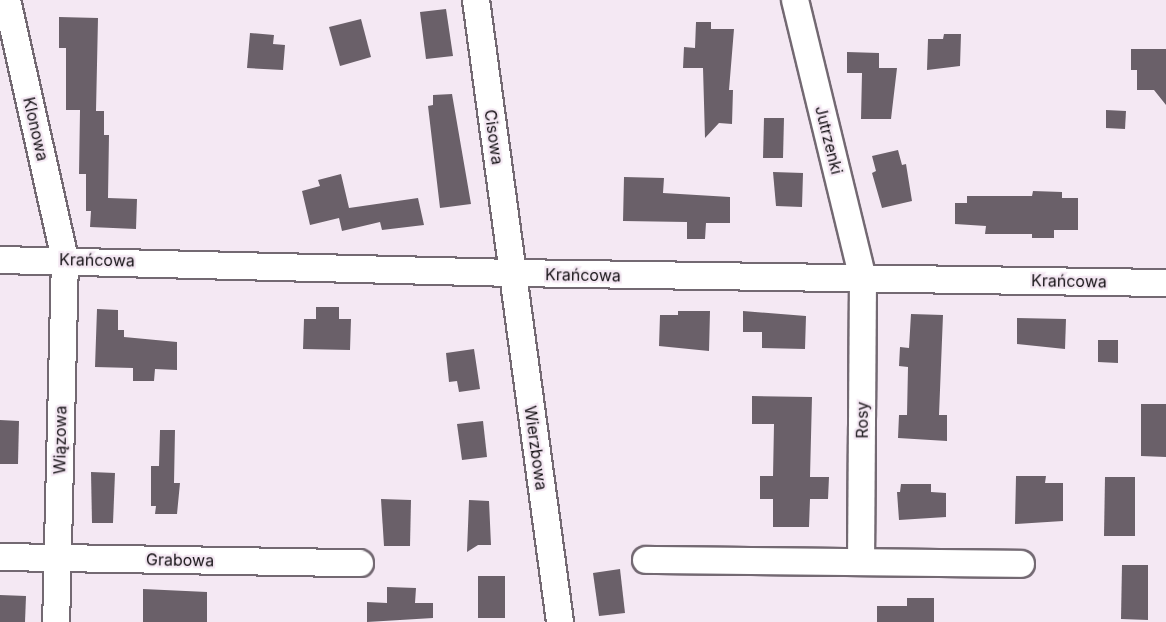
<!DOCTYPE html>
<meta charset="utf-8">
<style>
body{margin:0}
#map{position:relative;width:1166px;height:622px;overflow:hidden;background:#f4e8f3;font-family:Inter,sans-serif}
div>[style]{position:absolute}
.building>*{inset:0;background:#6a6069}
.roads{filter:drop-shadow(2px 0 #736972) drop-shadow(-2px 0 #736972) drop-shadow(0 2px #736972) drop-shadow(0 -2px #736972)}
.minor>*{height:26px;margin:-13px;padding:0 13px;transform-origin:13px;border-radius:13px;background:#fff}
span{translate:-50% -50%;white-space:nowrap;text-align:center;line-height:1.15;-webkit-text-stroke:4.5px #f4e8f3;paint-order:stroke}
.street-label{font-size:16px;color:#130f13}
</style>
<div id="map">
<div class="building">
<i style="clip-path:polygon(446px 9px,453px 56px,426px 59px,420px 12px)"></i>
<i style="clip-path:polygon(59px 17px,98px 18px,96px 111px,104px 111px,104px 135px,109px 135px,108px 198px,137px 199px,136px 229px,90px 227px,91px 211px,86px 211px,86px 174px,79px 174px,80px 110px,66px 110px,66px 48px,59px 48px)"></i>
<i style="clip-path:polygon(361px 19px,371px 57px,340px 66px,329px 27px)"></i>
<i style="clip-path:polygon(696px 22px,711px 22px,711px 29px,734px 29px,729px 90px,733px 90px,732px 124px,719px 123px,705px 138px,703px 68px,683px 68px,684px 47px,695px 48px)"></i>
<i style="clip-path:polygon(250px 33px,274px 35px,273px 44px,285px 45px,283px 70px,247px 68px)"></i>
<i style="clip-path:polygon(944px 34px,961px 34px,960px 66px,927px 70px,928px 39px,943px 39px)"></i>
<i style="clip-path:polygon(1131px 49px,1166px 49px,1166px 105px,1154px 90px,1137px 90px,1137px 70px,1131px 70px)"></i>
<i style="clip-path:polygon(847px 52px,879px 53px,879px 68px,897px 68px,891px 119px,861px 119px,862px 73px,847px 73px)"></i>
<i style="clip-path:polygon(452px 94px,471px 204px,440px 208px,428px 106px,433px 105px,433px 95px)"></i>
<i style="clip-path:polygon(1106px 110px,1126px 111px,1125px 129px,1106px 128px)"></i>
<i style="clip-path:polygon(764px 118px,784px 118px,783px 158px,763px 158px)"></i>
<i style="clip-path:polygon(898px 150px,902px 165px,906px 164px,912px 201px,882px 208px,872px 173px,876px 171px,872px 156px)"></i>
<i style="clip-path:polygon(773px 172px,803px 173px,802px 207px,776px 206px)"></i>
<i style="clip-path:polygon(341px 174px,349px 208px,418px 198px,424px 225px,382px 230px,380px 222px,342px 231px,339px 218px,310px 225px,302px 191px,320px 186px,318px 180px)"></i>
<i style="clip-path:polygon(624px 177px,664px 178px,663px 193px,730px 197px,730px 223px,706px 223px,705px 239px,687px 239px,687px 222px,623px 221px)"></i>
<i style="clip-path:polygon(1033px 191px,1062px 192px,1062px 198px,1078px 198px,1078px 230px,1054px 230px,1054px 238px,1032px 238px,1032px 234px,985px 234px,986px 226px,955px 224px,955px 203px,967px 203px,967px 196px,1032px 196px)"></i>
<i style="clip-path:polygon(316px 307px,339px 307px,339px 319px,351px 319px,350px 350px,303px 349px,304px 319px,316px 319px)"></i>
<i style="clip-path:polygon(97px 309px,118px 310px,118px 330px,124px 330px,124px 337px,177px 342px,177px 370px,155px 369px,154px 381px,133px 381px,133px 368px,95px 367px)"></i>
<i style="clip-path:polygon(678px 311px,710px 311px,709px 351px,659px 346px,660px 315px,678px 315px)"></i>
<i style="clip-path:polygon(743px 311px,806px 316px,805px 349px,762px 348px,762px 332px,743px 332px)"></i>
<i style="clip-path:polygon(911px 314px,943px 315px,939px 415px,947px 415px,947px 441px,898px 438px,899px 415px,907px 415px,908px 367px,899px 366px,900px 347px,909px 348px)"></i>
<i style="clip-path:polygon(1017px 318px,1066px 319px,1065px 349px,1017px 344px)"></i>
<i style="clip-path:polygon(1098px 340px,1118px 340px,1118px 363px,1098px 362px)"></i>
<i style="clip-path:polygon(474px 349px,480px 389px,459px 392px,457px 381px,449px 382px,446px 353px)"></i>
<i style="clip-path:polygon(752px 396px,812px 397px,810px 477px,829px 477px,828px 499px,810px 499px,809px 527px,773px 527px,773px 499px,760px 499px,760px 476px,773px 476px,774px 424px,752px 424px)"></i>
<i style="clip-path:polygon(1141px 404px,1166px 404px,1166px 457px,1141px 456px)"></i>
<i style="clip-path:polygon(0 420px,19px 421px,18px 464px,0 464px)"></i>
<i style="clip-path:polygon(483px 421px,487px 457px,462px 460px,457px 424px)"></i>
<i style="clip-path:polygon(160px 430px,175px 430px,174px 483px,180px 483px,177px 514px,155px 514px,156px 506px,151px 506px,151px 466px,159px 466px)"></i>
<i style="clip-path:polygon(91px 472px,115px 473px,113px 523px,92px 523px)"></i>
<i style="clip-path:polygon(1016px 476px,1046px 476px,1045px 483px,1063px 483px,1063px 521px,1015px 524px)"></i>
<i style="clip-path:polygon(1105px 477px,1135px 477px,1135px 536px,1104px 536px)"></i>
<i style="clip-path:polygon(901px 484px,931px 484px,931px 492px,946px 493px,946px 517px,899px 520px,897px 492px,900px 492px)"></i>
<i style="clip-path:polygon(381px 499px,411px 500px,410px 546px,384px 546px)"></i>
<i style="clip-path:polygon(469px 500px,489px 501px,491px 545px,478px 545px,467px 552px)"></i>
<i style="clip-path:polygon(1122px 565px,1148px 565px,1148px 620px,1121px 619px)"></i>
<i style="clip-path:polygon(620px 569px,625px 613px,599px 616px,593px 573px)"></i>
<i style="clip-path:polygon(478px 576px,505px 576px,505px 618px,478px 618px)"></i>
<i style="clip-path:polygon(387px 587px,416px 588px,415px 603px,433px 603px,433px 618px,367px 622px,367px 602px,387px 603px)"></i>
<i style="clip-path:polygon(143px 589px,207px 592px,207px 622px,143px 622px)"></i>
<i style="clip-path:polygon(0 595px,26px 596px,25px 622px,0 622px)"></i>
<i style="clip-path:polygon(907px 598px,934px 598px,934px 622px,877px 622px,877px 606px,907px 606px)"></i>
</div>
<div class="roads">
<div class="minor">
<i style="left:7px;top:0;width:265px;rotate:77.4deg"></i>
<i style="left:65px;top:259px;width:363px;rotate:91.4deg"></i>
<i style="left:476px;top:0;width:628px;rotate:82.31deg"></i>
<i style="left:795px;top:0;width:287px;rotate:76.3deg"></i>
<i style="left:863px;top:279px;width:282px;rotate:90.4deg"></i>
<i style="left:0;top:260px;width:512px;rotate:1.45deg"></i>
<i style="left:512px;top:273px;width:654px;rotate:0.88deg"></i>
<i style="left:0;top:557px;width:360px;rotate:1deg"></i>
<i style="left:646px;top:560px;width:375px;rotate:0.6deg"></i>
</div>
</div>
<div class="street-label">
<span style="left:36px;top:129px;rotate:77deg">Klonowa</span>
<span style="left:494px;top:137px;rotate:82deg">Cisowa</span>
<span style="left:829px;top:140px;rotate:76deg">Jutrzenki</span>
<span style="left:97px;top:260px;rotate:1deg">Krańcowa</span>
<span style="left:583px;top:275px;rotate:1deg">Krańcowa</span>
<span style="left:1069px;top:281px;rotate:1deg">Krańcowa</span>
<span style="left:862px;top:420px;rotate:-90deg">Rosy</span>
<span style="left:60px;top:440px;rotate:-89deg">Wiązowa</span>
<span style="left:536px;top:448px;rotate:82deg">Wierzbowa</span>
<span style="left:180px;top:560px;rotate:1deg">Grabowa</span>
</div>
</div>
